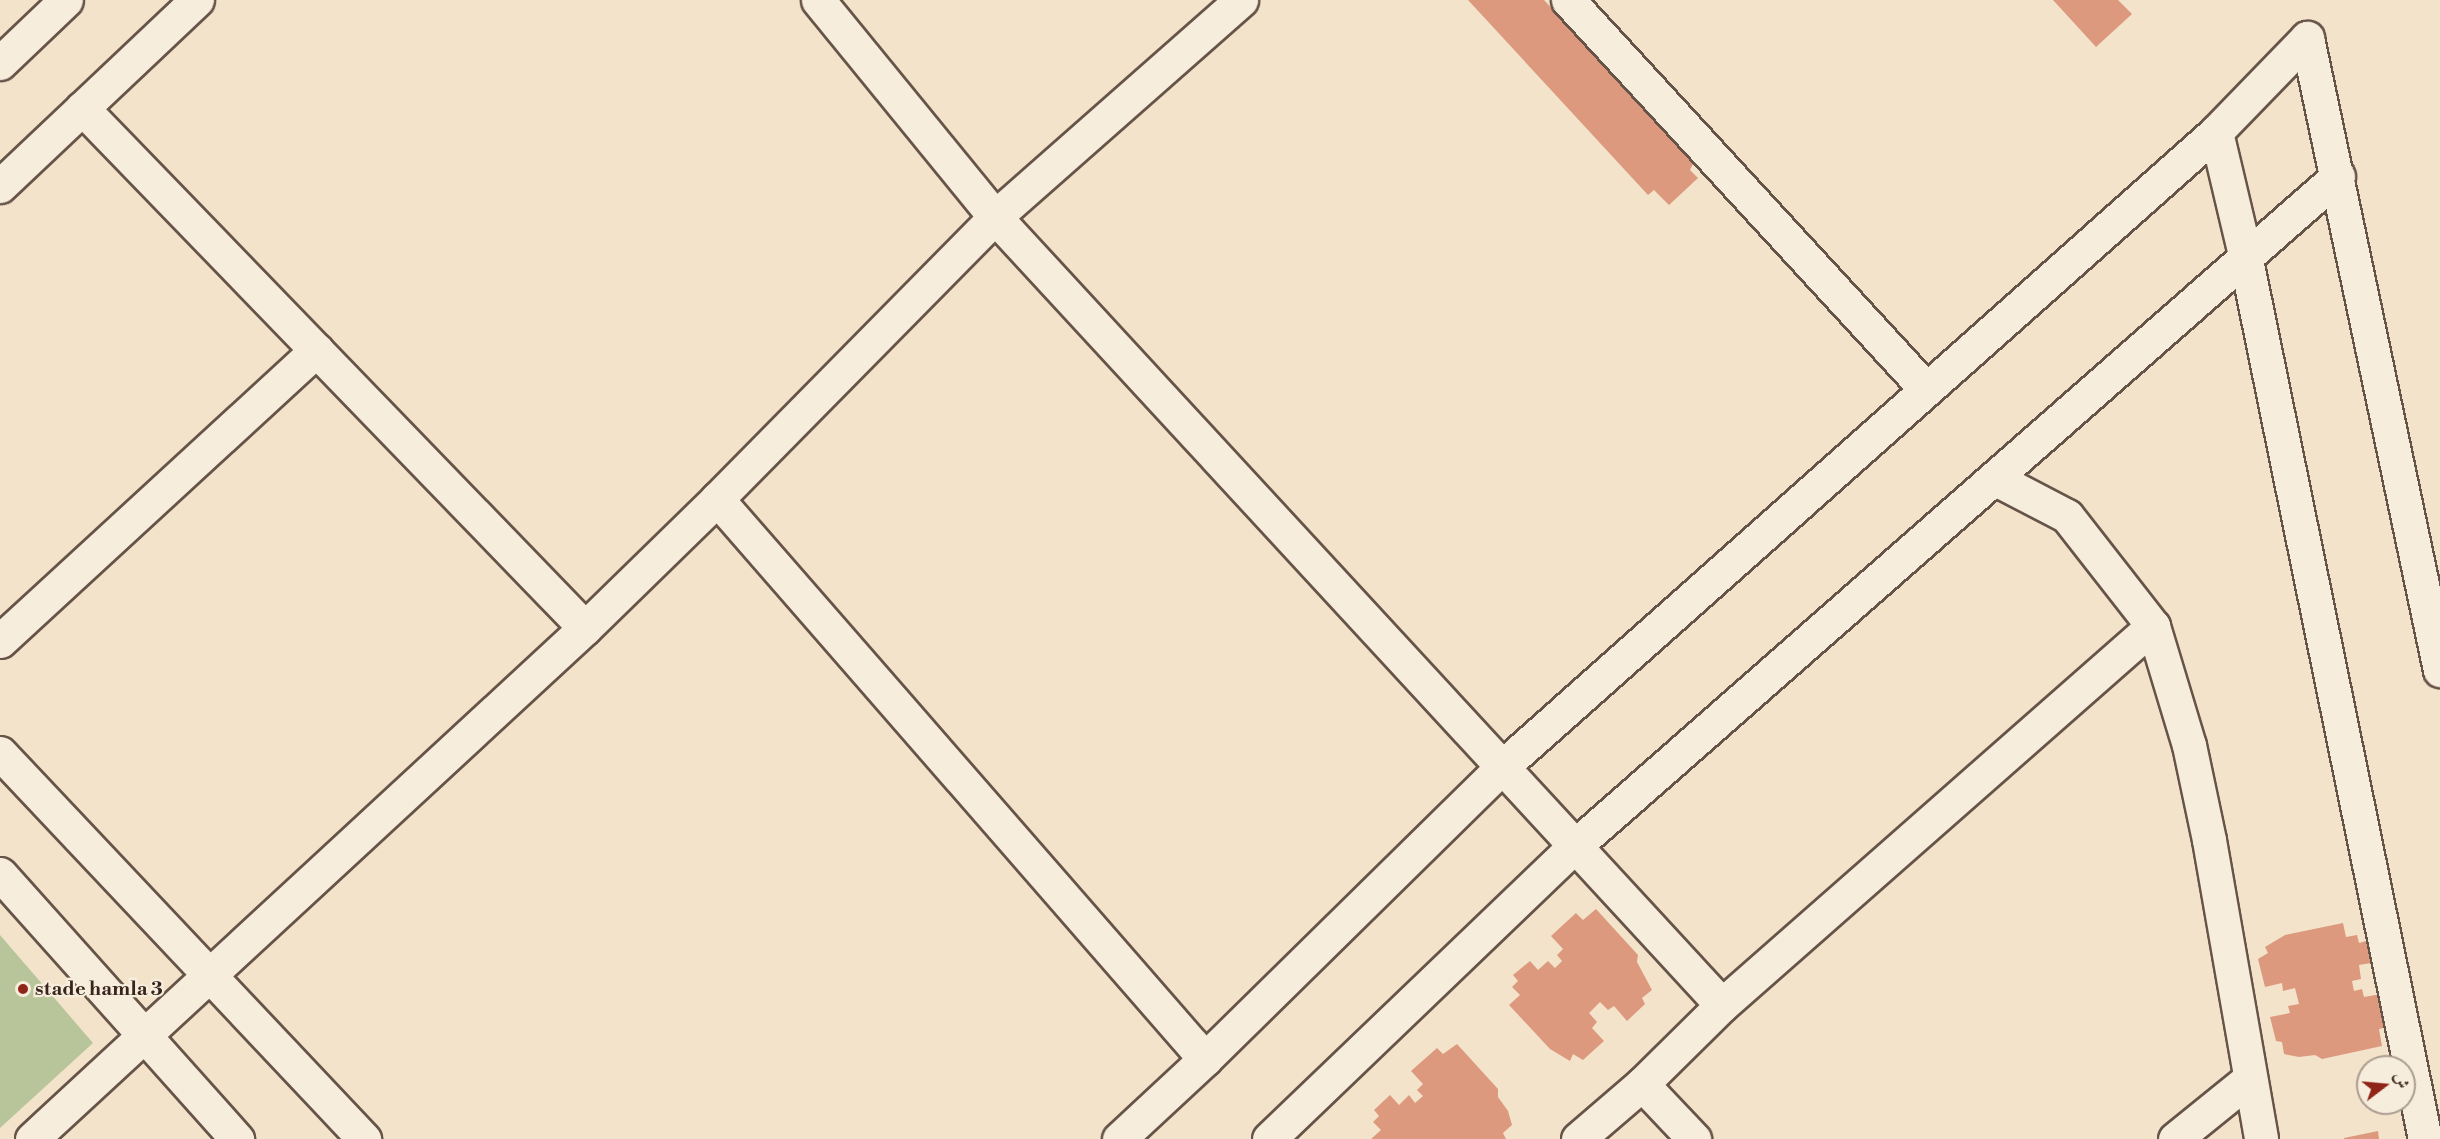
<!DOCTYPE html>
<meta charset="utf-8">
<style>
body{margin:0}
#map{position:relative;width:2440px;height:1139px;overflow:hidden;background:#f3e3ca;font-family:"Libre Bodoni",Amiri,serif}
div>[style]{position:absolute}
.green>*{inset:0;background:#b8c499}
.building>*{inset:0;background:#dc997e}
.roads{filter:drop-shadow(2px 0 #675448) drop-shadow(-2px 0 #675448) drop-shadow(0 2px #675448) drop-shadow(0 -2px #675448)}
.minor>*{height:33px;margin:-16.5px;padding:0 16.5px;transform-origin:16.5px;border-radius:16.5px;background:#f7eddd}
.dots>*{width:16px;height:16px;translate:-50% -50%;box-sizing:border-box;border:3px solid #f7eddd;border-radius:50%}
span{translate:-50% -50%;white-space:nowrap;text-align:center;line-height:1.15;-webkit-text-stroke:4.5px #f7eddd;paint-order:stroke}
.poi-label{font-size:20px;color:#38241c;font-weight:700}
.left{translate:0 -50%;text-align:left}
.north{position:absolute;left:2356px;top:1055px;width:60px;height:60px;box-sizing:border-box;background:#f7eddd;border:2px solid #ab9d90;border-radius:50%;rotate:74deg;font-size:16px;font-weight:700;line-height:24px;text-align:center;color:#38241c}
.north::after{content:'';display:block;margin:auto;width:21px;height:27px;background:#8f2418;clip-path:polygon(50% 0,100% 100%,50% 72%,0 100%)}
</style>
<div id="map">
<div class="green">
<i style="clip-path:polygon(0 935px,93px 1043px,0 1128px)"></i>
</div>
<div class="building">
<i style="clip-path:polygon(1468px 0,1544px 0,1694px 162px,1690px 170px,1698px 178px,1669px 205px,1654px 190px,1648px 195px)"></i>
<i style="clip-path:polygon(2053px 0,2118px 0,2132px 14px,2096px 47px)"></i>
<i style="clip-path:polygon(1596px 909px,1638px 955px,1637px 962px,1652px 990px,1642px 998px,1645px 1004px,1627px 1021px,1614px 1006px,1608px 1010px,1600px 1002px,1589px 1013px,1597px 1022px,1592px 1028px,1604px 1041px,1583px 1060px,1573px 1054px,1570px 1061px,1550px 1049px,1509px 1005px,1520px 995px,1512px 987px,1518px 981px,1513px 975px,1530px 961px,1538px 970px,1548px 961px,1555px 968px,1562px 961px,1557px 955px,1563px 949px,1551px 936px,1576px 913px,1583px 920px)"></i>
<i style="clip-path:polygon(2343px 923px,2346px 937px,2357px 935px,2359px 943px,2366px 941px,2371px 963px,2359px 965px,2361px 979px,2352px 981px,2354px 991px,2362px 989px,2364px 997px,2381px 994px,2388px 1027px,2379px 1029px,2382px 1046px,2322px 1059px,2315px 1055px,2299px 1057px,2284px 1054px,2282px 1042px,2276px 1041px,2270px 1017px,2290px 1013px,2288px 1006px,2299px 1004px,2295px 988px,2283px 991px,2282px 983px,2265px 987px,2258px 959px,2268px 953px,2265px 947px,2285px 935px)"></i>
<i style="clip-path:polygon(1457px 1044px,1498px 1089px,1498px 1097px,1508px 1111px,1512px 1125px,1503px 1133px,1506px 1139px,1371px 1139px,1381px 1130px,1373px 1122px,1379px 1116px,1374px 1110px,1390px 1095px,1399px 1105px,1409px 1095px,1415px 1103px,1423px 1096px,1417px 1090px,1423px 1084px,1411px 1071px,1437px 1048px,1443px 1054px)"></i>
<i style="clip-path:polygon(2378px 1131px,2379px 1139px,2344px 1139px,2344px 1138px)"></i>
</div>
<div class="roads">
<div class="minor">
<i style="left:818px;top:0;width:280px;rotate:50.8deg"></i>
<i style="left:995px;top:217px;width:1072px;rotate:47.31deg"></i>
<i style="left:1568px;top:0;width:529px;rotate:47.38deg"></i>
<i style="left:2307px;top:38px;width:646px;rotate:78.12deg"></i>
<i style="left:0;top:63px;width:91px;rotate:-43.7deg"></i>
<i style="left:82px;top:108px;width:723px;rotate:45.95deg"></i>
<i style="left:2216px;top:132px;width:126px;rotate:76.7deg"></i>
<i style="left:2245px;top:255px;width:902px;rotate:78.49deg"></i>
<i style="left:0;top:186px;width:271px;rotate:-43.4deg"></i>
<i style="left:1994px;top:478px;width:82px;rotate:27.5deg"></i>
<i style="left:2067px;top:516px;width:140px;rotate:52deg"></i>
<i style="left:717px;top:499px;width:743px;rotate:48.93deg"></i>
<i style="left:0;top:641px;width:430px;rotate:-42.6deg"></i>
<i style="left:0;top:753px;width:531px;rotate:46.68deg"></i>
<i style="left:0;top:874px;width:356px;rotate:48.2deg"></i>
<i style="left:1642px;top:1084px;width:76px;rotate:46.6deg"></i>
<i style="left:32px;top:1139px;width:753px;rotate:-42.74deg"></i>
<i style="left:585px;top:628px;width:185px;rotate:-44.3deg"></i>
<i style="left:717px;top:499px;width:396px;rotate:-45.4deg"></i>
<i style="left:995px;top:217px;width:328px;rotate:-41.4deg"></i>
<i style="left:1119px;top:1139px;width:117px;rotate:-42.9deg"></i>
<i style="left:1205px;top:1059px;width:418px;rotate:-44.5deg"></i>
<i style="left:1503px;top:766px;width:954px;rotate:-41.64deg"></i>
<i style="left:2216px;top:132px;width:131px;rotate:-45.9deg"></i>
<i style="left:1269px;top:1139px;width:425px;rotate:-43.8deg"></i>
<i style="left:1576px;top:845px;width:1014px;rotate:-41.28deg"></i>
<i style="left:1578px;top:1139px;width:84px;rotate:-40.7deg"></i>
<i style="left:1642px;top:1084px;width:112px;rotate:-44.6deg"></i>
<i style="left:1722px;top:1005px;width:574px;rotate:-41.33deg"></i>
<i style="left:2153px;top:626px;width:124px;rotate:73.2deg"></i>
<i style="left:2189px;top:745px;width:97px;rotate:78.1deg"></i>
<i style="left:2209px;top:840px;width:303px;rotate:80.1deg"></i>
<i style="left:2175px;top:1139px;width:95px;rotate:-39deg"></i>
</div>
</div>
<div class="dots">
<i style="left:23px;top:989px;background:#8f2418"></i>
</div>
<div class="poi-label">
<span class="left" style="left:35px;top:989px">stade hamla 3</span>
</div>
<div class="north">ش</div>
</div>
